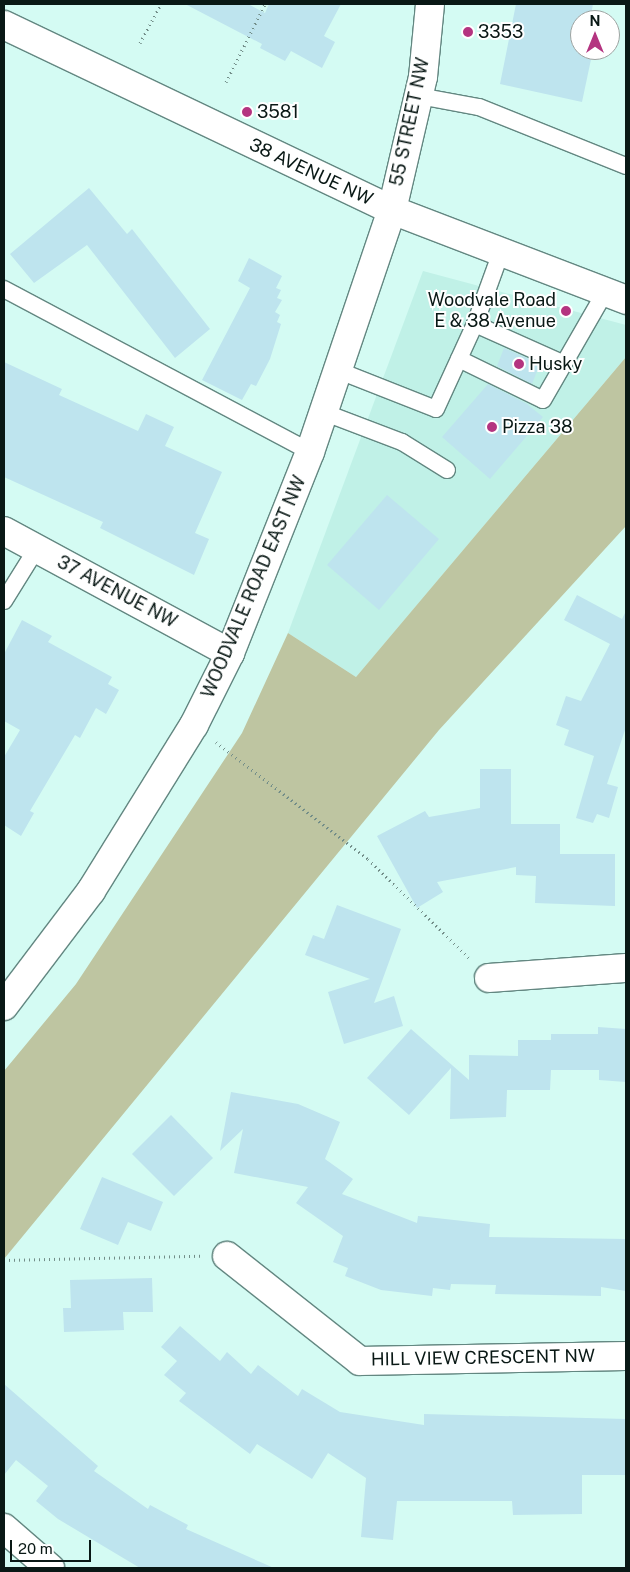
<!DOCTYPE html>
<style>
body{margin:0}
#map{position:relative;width:630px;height:1572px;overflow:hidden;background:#d4fbf3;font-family:"Public Sans",sans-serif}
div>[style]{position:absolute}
.built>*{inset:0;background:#c0f1e7}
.green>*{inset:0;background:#bec5a1}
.building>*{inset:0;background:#bee4ee}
.path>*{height:3px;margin-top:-1.5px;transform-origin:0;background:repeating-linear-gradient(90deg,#728d88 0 1px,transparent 0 5px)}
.roads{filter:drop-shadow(1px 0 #638781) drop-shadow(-1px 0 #638781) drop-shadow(0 1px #638781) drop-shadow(0 -1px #638781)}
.lane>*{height:16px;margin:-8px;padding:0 8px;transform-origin:8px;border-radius:8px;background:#fff}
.street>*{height:28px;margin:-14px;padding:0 14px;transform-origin:14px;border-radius:14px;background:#fff}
.secondary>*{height:28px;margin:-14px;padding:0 14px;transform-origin:14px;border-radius:14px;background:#fff}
.dots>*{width:14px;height:14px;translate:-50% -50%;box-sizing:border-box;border:2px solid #fff;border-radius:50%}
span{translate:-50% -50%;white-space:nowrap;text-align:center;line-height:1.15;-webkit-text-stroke:4px #fff;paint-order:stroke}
.poi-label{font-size:18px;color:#091815}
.left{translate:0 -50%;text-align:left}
.right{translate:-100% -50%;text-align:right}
.street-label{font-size:18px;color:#091815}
.frame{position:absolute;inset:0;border:5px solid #091815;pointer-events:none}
.north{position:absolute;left:570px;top:10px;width:50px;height:50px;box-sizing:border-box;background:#fff;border:1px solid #9da3a1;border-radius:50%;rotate:0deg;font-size:14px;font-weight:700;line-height:20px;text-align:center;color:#091815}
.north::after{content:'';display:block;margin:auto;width:18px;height:22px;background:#b43480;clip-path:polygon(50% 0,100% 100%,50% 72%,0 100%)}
.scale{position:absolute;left:10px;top:1540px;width:81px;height:22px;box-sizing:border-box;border:2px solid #091815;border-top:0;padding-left:6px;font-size:15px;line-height:18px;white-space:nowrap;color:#091815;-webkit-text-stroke:4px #fff;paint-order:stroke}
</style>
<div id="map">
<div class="built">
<i style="clip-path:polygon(423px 271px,626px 325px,626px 357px,356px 677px,288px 633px)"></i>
</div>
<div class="green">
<i style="clip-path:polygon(626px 357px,626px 526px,439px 730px,4px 1259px,4px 1071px,76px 984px,242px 733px,288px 633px,356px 677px)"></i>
</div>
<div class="building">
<i style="clip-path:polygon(185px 4px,248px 4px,265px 13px,269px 4px,341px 4px,324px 36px,335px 42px,322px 68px,291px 51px,285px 61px,260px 48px,262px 44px)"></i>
<i style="clip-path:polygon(516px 4px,593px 4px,590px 20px,580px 20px,580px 50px,593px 50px,582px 102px,500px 84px)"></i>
<i style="clip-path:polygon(89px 188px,127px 234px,132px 229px,210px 329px,175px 358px,87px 245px,34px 283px,10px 254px)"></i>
<i style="clip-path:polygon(249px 258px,282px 276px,276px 288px,281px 290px,277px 298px,282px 300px,275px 312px,280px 315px,277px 322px,281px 324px,270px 359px,256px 386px,251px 384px,242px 400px,202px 380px,250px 288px,238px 281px)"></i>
<i style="clip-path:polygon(504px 348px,540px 364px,532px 384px,497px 366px)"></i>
<i style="clip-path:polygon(4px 362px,62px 389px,59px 395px,138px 431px,146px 414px,174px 427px,165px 446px,222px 472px,195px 533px,209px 539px,194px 575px,100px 528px,103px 522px,4px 477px)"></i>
<i style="clip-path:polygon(488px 384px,527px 404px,543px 417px,490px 479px,442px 437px)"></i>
<i style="clip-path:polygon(387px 495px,439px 539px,379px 610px,327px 565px)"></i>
<i style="clip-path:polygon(577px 595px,622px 619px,626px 611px,626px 727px,607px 784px,618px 787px,609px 818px,597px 814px,593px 823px,576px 818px,594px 756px,564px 745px,569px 730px,556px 725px,566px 696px,581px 701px,610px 644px,564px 620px)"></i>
<i style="clip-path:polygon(22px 620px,52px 636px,48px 642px,112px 677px,108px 684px,119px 690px,106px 714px,96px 708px,80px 738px,75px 735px,30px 811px,34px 813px,21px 836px,4px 825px,4px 757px,20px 730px,4px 721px,4px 654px)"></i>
<i style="clip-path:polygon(480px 769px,511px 769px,511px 824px,560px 824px,560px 854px,615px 854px,615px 906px,535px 903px,536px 876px,516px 875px,516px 867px,437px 882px,443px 892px,417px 908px,377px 836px,425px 811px,429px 817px,480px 808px)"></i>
<i style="clip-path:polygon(337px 905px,401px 929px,374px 1003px,394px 996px,403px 1026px,344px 1044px,328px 992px,370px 979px,305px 955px,313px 935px,324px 939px)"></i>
<i style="clip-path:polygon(598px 1027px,626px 1029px,626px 1082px,599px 1080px,599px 1070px,551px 1070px,550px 1090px,507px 1090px,506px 1117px,450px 1119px,451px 1068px,409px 1115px,367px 1078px,411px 1029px,469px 1080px,469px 1055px,518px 1056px,518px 1040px,551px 1040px,551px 1034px,598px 1034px)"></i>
<i style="clip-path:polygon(231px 1092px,298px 1104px,340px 1122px,325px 1159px,353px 1179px,342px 1194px,417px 1223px,418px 1216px,490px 1224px,489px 1237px,626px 1239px,626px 1291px,601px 1287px,601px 1296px,495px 1294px,496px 1285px,451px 1284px,450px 1290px,433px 1288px,432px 1296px,381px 1290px,345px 1276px,348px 1268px,333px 1262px,343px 1236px,296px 1203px,308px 1187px,234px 1173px,243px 1129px,220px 1151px)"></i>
<i style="clip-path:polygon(171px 1115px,213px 1158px,174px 1196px,132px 1154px)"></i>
<i style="clip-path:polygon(102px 1177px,163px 1202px,151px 1231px,128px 1222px,118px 1245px,80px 1229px)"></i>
<i style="clip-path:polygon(152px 1278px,153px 1312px,123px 1312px,124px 1330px,64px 1332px,63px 1308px,71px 1308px,70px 1280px)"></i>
<i style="clip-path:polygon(180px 1326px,220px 1361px,227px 1352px,251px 1374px,258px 1365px,298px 1396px,302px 1389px,340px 1412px,424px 1425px,424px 1414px,626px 1419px,626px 1475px,582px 1475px,582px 1514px,513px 1515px,512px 1501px,397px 1501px,393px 1540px,361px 1537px,366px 1478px,328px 1453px,312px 1479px,257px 1444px,250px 1454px,179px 1401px,186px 1393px,164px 1375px,177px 1361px,161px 1347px)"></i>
<i style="clip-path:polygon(4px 1384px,98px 1466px,94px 1471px,148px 1509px,150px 1505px,188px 1525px,186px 1529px,274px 1568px,140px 1568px,58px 1519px,36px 1501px,48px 1486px,16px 1460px,4px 1475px)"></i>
</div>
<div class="path">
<i style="left:140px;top:43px;width:44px;rotate:-61.7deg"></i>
<i style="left:226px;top:82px;width:87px;rotate:-63.4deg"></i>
<i style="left:216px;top:742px;width:192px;rotate:37.6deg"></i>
<i style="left:368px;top:859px;width:144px;rotate:44.4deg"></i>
<i style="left:4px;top:1260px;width:197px;rotate:-1.2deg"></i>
</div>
<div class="roads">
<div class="lane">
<i style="left:419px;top:96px;width:61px;rotate:10.4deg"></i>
<i style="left:479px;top:107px;width:158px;rotate:21.9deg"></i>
<i style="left:4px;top:289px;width:347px;rotate:28deg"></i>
<i style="left:475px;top:324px;width:95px;rotate:24.1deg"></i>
<i style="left:459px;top:359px;width:93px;rotate:26deg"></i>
<i style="left:543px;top:400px;width:125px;rotate:-60.1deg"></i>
<i style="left:337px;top:370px;width:106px;rotate:21.5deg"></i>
<i style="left:436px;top:409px;width:94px;rotate:-65.4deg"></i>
<i style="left:475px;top:324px;width:77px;rotate:-70.1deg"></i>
<i style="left:323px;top:412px;width:85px;rotate:20.8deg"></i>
<i style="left:402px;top:442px;width:53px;rotate:31.9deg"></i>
<i style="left:4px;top:601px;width:62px;rotate:-58.1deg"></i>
</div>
<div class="street">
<i style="left:4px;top:531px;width:257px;rotate:28.4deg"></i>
<i style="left:489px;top:978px;width:137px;rotate:-4.2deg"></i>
<i style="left:227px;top:1256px;width:169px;rotate:38.3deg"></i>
<i style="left:360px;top:1361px;width:266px;rotate:-1.1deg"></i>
<i style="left:4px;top:1528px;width:61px;rotate:41deg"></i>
</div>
<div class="secondary">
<i style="left:4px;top:25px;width:430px;rotate:25.5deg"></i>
<i style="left:392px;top:210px;width:251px;rotate:21deg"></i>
<i style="left:4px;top:1006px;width:144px;rotate:-52.9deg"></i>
<i style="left:91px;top:891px;width:195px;rotate:-58.2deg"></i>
<i style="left:194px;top:725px;width:80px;rotate:-63.4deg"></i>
<i style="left:230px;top:653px;width:216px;rotate:-68.3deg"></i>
<i style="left:310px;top:452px;width:256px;rotate:-71.3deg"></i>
<i style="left:392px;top:210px;width:137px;rotate:-76.9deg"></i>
<i style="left:423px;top:77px;width:73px;rotate:-84.5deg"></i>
</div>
</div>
<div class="dots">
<i style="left:468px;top:32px;background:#b43480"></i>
<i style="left:247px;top:112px;background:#b43480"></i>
<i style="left:566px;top:311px;background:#b43480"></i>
<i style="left:519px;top:364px;background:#b43480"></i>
<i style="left:492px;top:427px;background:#b43480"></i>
</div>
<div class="poi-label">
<span class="left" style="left:478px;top:32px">3353</span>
<span class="left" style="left:257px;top:112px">3581</span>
<span class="right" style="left:556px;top:311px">Woodvale Road<br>E &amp; 38 Avenue</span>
<span class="left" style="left:529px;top:364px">Husky</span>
<span class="left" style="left:502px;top:427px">Pizza 38</span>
</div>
<div class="street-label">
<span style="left:410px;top:122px;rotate:-78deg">55 STREET NW</span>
<span style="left:311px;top:172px;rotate:25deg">38 AVENUE NW</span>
<span style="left:254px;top:587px;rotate:-67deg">WOODVALE ROAD EAST NW</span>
<span style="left:117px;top:592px;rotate:28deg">37 AVENUE NW</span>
<span style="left:483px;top:1358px;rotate:-1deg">HILL VIEW CRESCENT NW</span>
</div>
<div class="frame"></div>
<div class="north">N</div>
<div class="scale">20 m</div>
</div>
